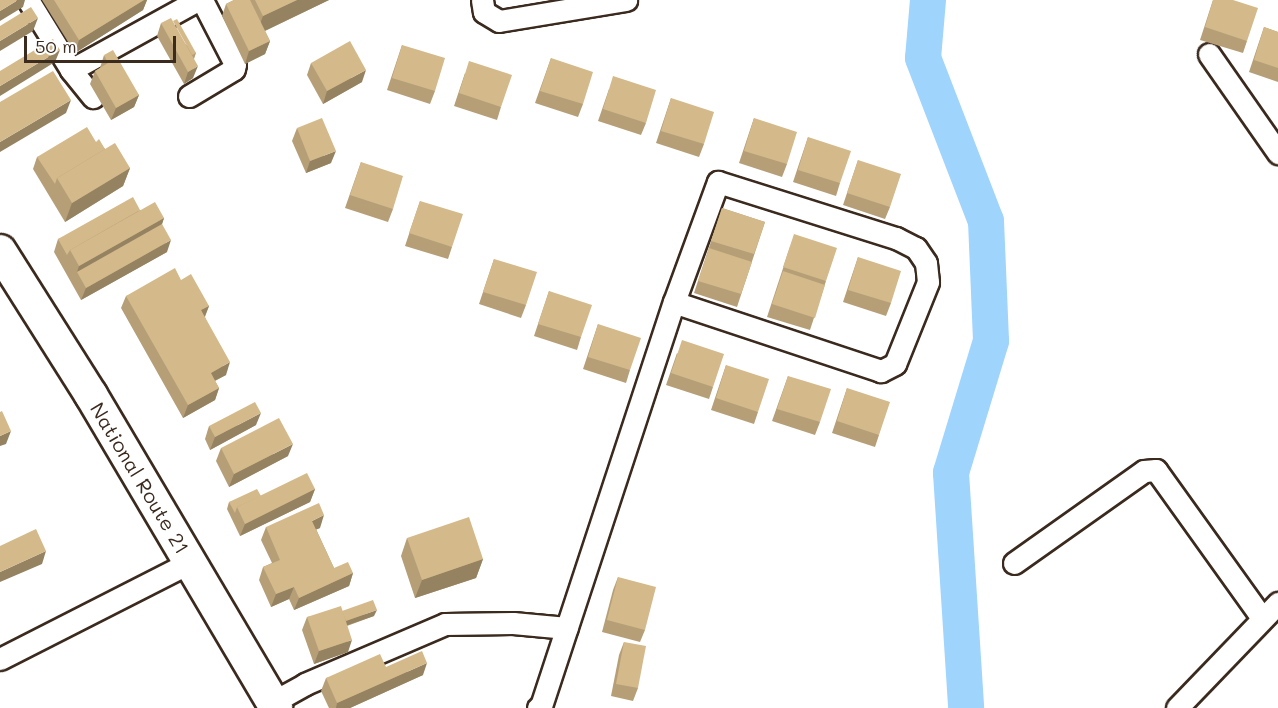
<!DOCTYPE html>
<style>
body{margin:0}
#map{position:relative;width:1278px;height:708px;overflow:hidden;background:#fff;font-family:Mali,sans-serif}
div>[style]{position:absolute}
.river>*{height:36px;margin:-18px;padding:0 18px;transform-origin:18px;border-radius:18px;background:#9fd4fd}
.roads{filter:drop-shadow(2px 0 #3b2a1e) drop-shadow(-2px 0 #3b2a1e) drop-shadow(0 2px #3b2a1e) drop-shadow(0 -2px #3b2a1e)}
.minor>*{height:21px;margin:-10.5px;padding:0 10.5px;transform-origin:10.5px;border-radius:10.5px;background:#fff}
.highway>*{height:32px;margin:-16px;padding:0 16px;transform-origin:16px;border-radius:16px;background:#fff}
.wall>*{inset:0;background:#b69f77}
.shaded-wall>*{inset:0;background:#948261}
.building>*{inset:0;background:#d4b98a}
span{translate:-50% -50%;white-space:nowrap;text-align:center;line-height:1.15;-webkit-text-stroke:4.5px #fff;paint-order:stroke}
.street-label{font-size:20px;color:#3b2a1e}
.scale{position:absolute;left:24px;top:36px;width:152px;height:27px;box-sizing:border-box;border:3px solid #3b2a1e;border-top:0;padding-left:8px;font-size:18px;line-height:21px;white-space:nowrap;color:#3b2a1e;-webkit-text-stroke:4px #fff;paint-order:stroke}
</style>
<div id="map">
<div class="river">
<i style="left:928px;top:0;width:58px;rotate:94.9deg"></i>
<i style="left:923px;top:58px;width:175px;rotate:68.9deg"></i>
<i style="left:986px;top:221px;width:120px;rotate:87.6deg"></i>
<i style="left:991px;top:341px;width:138px;rotate:106.9deg"></i>
<i style="left:951px;top:473px;width:235px;rotate:86.3deg"></i>
</div>
<div class="roads">
<div class="minor">
<i style="left:28px;top:0;width:82px;rotate:58.4deg"></i>
<i style="left:71px;top:70px;width:35px;rotate:51deg"></i>
<i style="left:482px;top:0;width:12px;rotate:81deg"></i>
<i style="left:484px;top:12px;width:17px;rotate:31deg"></i>
<i style="left:499px;top:21px;width:129px;rotate:-9.4deg"></i>
<i style="left:1209px;top:54px;width:121px;rotate:55.1deg"></i>
<i style="left:71px;top:70px;width:145px;rotate:-28.9deg"></i>
<i style="left:189px;top:96px;width:52px;rotate:-31deg"></i>
<i style="left:234px;top:69px;width:5px;rotate:-79deg"></i>
<i style="left:235px;top:64px;width:72px;rotate:-117.3deg"></i>
<i style="left:1014px;top:563px;width:159px;rotate:-35.3deg"></i>
<i style="left:1144px;top:471px;width:12px;rotate:-5deg"></i>
<i style="left:1156px;top:470px;width:182px;rotate:54.4deg"></i>
<i style="left:0;top:659px;width:213px;rotate:-27deg"></i>
<i style="left:273px;top:702px;width:37px;rotate:-29deg"></i>
<i style="left:305px;top:684px;width:152px;rotate:-23.2deg"></i>
<i style="left:445px;top:624px;width:68px;rotate:-0.8deg"></i>
<i style="left:513px;top:623px;width:54px;rotate:5.3deg"></i>
<i style="left:538px;top:708px;width:4px;rotate:-34deg"></i>
<i style="left:541px;top:706px;width:425px;rotate:-71.8deg"></i>
<i style="left:674px;top:302px;width:128px;rotate:-69.9deg"></i>
<i style="left:718px;top:182px;width:187px;rotate:17.5deg"></i>
<i style="left:896px;top:238px;width:22px;rotate:27deg"></i>
<i style="left:916px;top:248px;width:18px;rotate:56deg"></i>
<i style="left:926px;top:263px;width:19px;rotate:84deg"></i>
<i style="left:928px;top:282px;width:88px;rotate:111.9deg"></i>
<i style="left:895px;top:364px;width:16px;rotate:153deg"></i>
<i style="left:881px;top:371px;width:218px;rotate:-161.6deg"></i>
<i style="left:1177px;top:708px;width:146px;rotate:-46.1deg"></i>
</div>
<div class="highway">
<i style="left:0;top:251px;width:170px;rotate:57.7deg"></i>
<i style="left:91px;top:395px;width:364px;rotate:59.4deg"></i>
</div>
</div>
<div class="wall">
<i style="clip-path:polygon(42px 0,147px 0,143px 10px,75px 53px)"></i>
<i style="clip-path:polygon(234px 0,329px 0,265px 31px,270px 41px,265px 54px,245px 64px,222px 16px,226px 4px)"></i>
<i style="clip-path:polygon(1213px 0,1247px 41px,1243px 53px,1200px 40px)"></i>
<i style="clip-path:polygon(161px 23px,196px 53px,194px 59px,193px 78px,184px 84px,157px 36px)"></i>
<i style="clip-path:polygon(1264px 27px,1278px 32px,1278px 82px,1249px 72px)"></i>
<i style="clip-path:polygon(402px 45px,435px 91px,430px 104px,387px 90px)"></i>
<i style="clip-path:polygon(104px 55px,139px 95px,134px 107px,111px 120px,90px 84px,95px 71px,100px 68px)"></i>
<i style="clip-path:polygon(551px 58px,583px 104px,578px 117px,535px 103px)"></i>
<i style="clip-path:polygon(311px 63px,362px 82px,323px 104px,307px 75px)"></i>
<i style="clip-path:polygon(465px 73px,501px 107px,497px 120px,454px 106px)"></i>
<i style="clip-path:polygon(609px 89px,646px 123px,641px 135px,598px 121px)"></i>
<i style="clip-path:polygon(671px 98px,704px 144px,699px 157px,656px 143px)"></i>
<i style="clip-path:polygon(754px 118px,787px 164px,782px 177px,739px 163px)"></i>
<i style="clip-path:polygon(297px 128px,331px 163px,306px 173px,292px 141px)"></i>
<i style="clip-path:polygon(808px 137px,840px 183px,836px 196px,793px 182px)"></i>
<i style="clip-path:polygon(96px 142px,130px 168px,123px 186px,65px 222px,33px 169px,37px 157px)"></i>
<i style="clip-path:polygon(858px 160px,890px 207px,885px 219px,843px 205px)"></i>
<i style="clip-path:polygon(361px 162px,393px 209px,388px 222px,345px 208px)"></i>
<i style="clip-path:polygon(420px 201px,452px 247px,448px 259px,405px 246px)"></i>
<i style="clip-path:polygon(722px 208px,765px 222px,737px 307px,694px 293px)"></i>
<i style="clip-path:polygon(140px 210px,164px 218px,162px 224px,167px 252px,81px 300px,54px 252px,58px 239px)"></i>
<i style="clip-path:polygon(790px 247px,826px 281px,810px 330px,767px 317px)"></i>
<i style="clip-path:polygon(858px 257px,891px 303px,886px 316px,843px 302px)"></i>
<i style="clip-path:polygon(494px 259px,526px 305px,521px 318px,479px 304px)"></i>
<i style="clip-path:polygon(181px 280px,209px 306px,205px 317px,226px 375px,215px 381px,219px 388px,215px 400px,183px 418px,121px 308px,126px 296px)"></i>
<i style="clip-path:polygon(549px 291px,581px 337px,577px 350px,534px 336px)"></i>
<i style="clip-path:polygon(598px 324px,630px 370px,626px 383px,583px 369px)"></i>
<i style="clip-path:polygon(677px 353px,713px 387px,709px 399px,666px 385px)"></i>
<i style="clip-path:polygon(726px 365px,758px 412px,754px 424px,711px 410px)"></i>
<i style="clip-path:polygon(788px 376px,820px 422px,815px 435px,772px 421px)"></i>
<i style="clip-path:polygon(847px 388px,879px 435px,875px 447px,832px 433px)"></i>
<i style="clip-path:polygon(256px 425px,210px 450px,205px 439px,209px 426px)"></i>
<i style="clip-path:polygon(221px 448px,288px 456px,229px 487px,216px 461px)"></i>
<i style="clip-path:polygon(315px 489px,310px 502px,240px 536px,227px 509px,229px 502px,261px 496px)"></i>
<i style="clip-path:polygon(266px 527px,320px 528px,316px 529px,334px 568px,353px 573px,349px 586px,294px 610px,289px 599px,271px 607px,259px 580px,263px 567px,272px 563px,261px 540px)"></i>
<i style="clip-path:polygon(407px 538px,483px 559px,476px 578px,415px 598px,401px 556px)"></i>
<i style="clip-path:polygon(618px 577px,645px 630px,640px 642px,602px 632px,613px 590px)"></i>
<i style="clip-path:polygon(342px 611px,374px 616px,347px 626px,348px 652px,314px 664px,302px 630px,307px 617px)"></i>
<i style="clip-path:polygon(624px 642px,638px 688px,633px 701px,611px 696px,619px 655px)"></i>
<i style="clip-path:polygon(386px 667px,423px 675px,350px 708px,329px 708px,321px 691px,326px 678px)"></i>
</div>
<div class="shaded-wall">
<i style="clip-path:polygon(18px 0,25px 0,23px 7px,0 21px,0 11px)"></i>
<i style="clip-path:polygon(144px 0,147px 0,143px 10px,75px 53px,79px 40px)"></i>
<i style="clip-path:polygon(297px 0,329px 0,256px 35px,263px 16px)"></i>
<i style="clip-path:polygon(38px 18px,33px 31px,0 51px,0 41px)"></i>
<i style="clip-path:polygon(270px 41px,265px 54px,245px 64px,249px 51px)"></i>
<i style="clip-path:polygon(60px 50px,55px 62px,0 96px,0 86px)"></i>
<i style="clip-path:polygon(198px 66px,193px 78px,184px 84px,188px 72px)"></i>
<i style="clip-path:polygon(366px 70px,362px 82px,323px 104px,327px 91px)"></i>
<i style="clip-path:polygon(139px 95px,134px 107px,111px 120px,116px 108px)"></i>
<i style="clip-path:polygon(71px 100px,66px 113px,0 152px,0 142px)"></i>
<i style="clip-path:polygon(336px 151px,331px 163px,306px 173px,310px 161px)"></i>
<i style="clip-path:polygon(130px 168px,123px 186px,65px 222px,72px 203px)"></i>
<i style="clip-path:polygon(164px 218px,158px 236px,77px 272px,79px 266px)"></i>
<i style="clip-path:polygon(171px 240px,167px 252px,81px 300px,86px 288px)"></i>
<i style="clip-path:polygon(209px 306px,204px 318px,201px 310px)"></i>
<i style="clip-path:polygon(230px 362px,226px 375px,206px 385px,211px 373px)"></i>
<i style="clip-path:polygon(219px 388px,215px 400px,183px 418px,188px 405px)"></i>
<i style="clip-path:polygon(261px 413px,256px 425px,210px 450px,215px 437px)"></i>
<i style="clip-path:polygon(11px 431px,6px 444px,0 446px,0 436px)"></i>
<i style="clip-path:polygon(293px 444px,288px 456px,229px 487px,234px 474px)"></i>
<i style="clip-path:polygon(315px 489px,310px 502px,240px 536px,245px 524px)"></i>
<i style="clip-path:polygon(324px 515px,320px 528px,308px 533px,312px 521px)"></i>
<i style="clip-path:polygon(46px 551px,42px 564px,0 582px,0 572px)"></i>
<i style="clip-path:polygon(483px 559px,476px 578px,415px 598px,422px 580px)"></i>
<i style="clip-path:polygon(353px 573px,349px 586px,294px 610px,299px 598px)"></i>
<i style="clip-path:polygon(294px 587px,289px 599px,271px 607px,276px 594px)"></i>
<i style="clip-path:polygon(377px 610px,374px 616px,339px 628px,342px 622px)"></i>
<i style="clip-path:polygon(352px 640px,348px 652px,314px 664px,319px 651px)"></i>
<i style="clip-path:polygon(427px 663px,423px 675px,350px 708px,336px 708px,337px 703px)"></i>
</div>
<div class="building">
<i style="clip-path:polygon(0 0,18px 0,0 11px)"></i>
<i style="clip-path:polygon(54px 0,144px 0,79px 40px)"></i>
<i style="clip-path:polygon(234px 0,250px 0,270px 41px,249px 51px,226px 4px)"></i>
<i style="clip-path:polygon(255px 0,297px 0,263px 16px)"></i>
<i style="clip-path:polygon(1213px 0,1233px 0,1258px 8px,1247px 41px,1205px 27px)"></i>
<i style="clip-path:polygon(31px 7px,38px 18px,0 41px,0 26px)"></i>
<i style="clip-path:polygon(171px 18px,198px 66px,188px 72px,161px 23px)"></i>
<i style="clip-path:polygon(177px 19px,196px 53px,192px 55px,173px 21px)"></i>
<i style="clip-path:polygon(1264px 27px,1278px 32px,1278px 68px,1254px 60px)"></i>
<i style="clip-path:polygon(53px 39px,60px 50px,0 86px,0 71px)"></i>
<i style="clip-path:polygon(350px 41px,366px 70px,327px 91px,311px 63px)"></i>
<i style="clip-path:polygon(402px 45px,445px 58px,435px 91px,392px 78px)"></i>
<i style="clip-path:polygon(113px 50px,139px 95px,116px 108px,95px 71px,108px 63px,104px 55px)"></i>
<i style="clip-path:polygon(551px 58px,593px 72px,583px 104px,540px 91px)"></i>
<i style="clip-path:polygon(469px 61px,512px 75px,501px 107px,459px 93px)"></i>
<i style="clip-path:polygon(53px 71px,71px 100px,0 142px,0 102px)"></i>
<i style="clip-path:polygon(613px 76px,656px 90px,646px 123px,603px 109px)"></i>
<i style="clip-path:polygon(671px 98px,714px 112px,704px 144px,661px 131px)"></i>
<i style="clip-path:polygon(322px 118px,336px 151px,310px 161px,297px 128px)"></i>
<i style="clip-path:polygon(754px 118px,797px 132px,787px 164px,744px 151px)"></i>
<i style="clip-path:polygon(87px 127px,96px 142px,99px 139px,105px 149px,57px 178px,55px 184px,37px 157px)"></i>
<i style="clip-path:polygon(808px 137px,851px 151px,840px 183px,798px 170px)"></i>
<i style="clip-path:polygon(115px 143px,130px 168px,72px 203px,57px 178px)"></i>
<i style="clip-path:polygon(858px 160px,901px 174px,890px 207px,847px 193px)"></i>
<i style="clip-path:polygon(361px 162px,403px 176px,393px 209px,350px 195px)"></i>
<i style="clip-path:polygon(133px 197px,140px 210px,70px 250px,67px 255px,58px 239px)"></i>
<i style="clip-path:polygon(420px 201px,463px 214px,452px 247px,409px 233px)"></i>
<i style="clip-path:polygon(155px 202px,164px 218px,79px 266px,70px 250px)"></i>
<i style="clip-path:polygon(722px 208px,765px 222px,754px 254px,711px 241px)"></i>
<i style="clip-path:polygon(162px 224px,171px 240px,86px 288px,77px 272px)"></i>
<i style="clip-path:polygon(794px 234px,837px 248px,826px 281px,783px 267px)"></i>
<i style="clip-path:polygon(709px 248px,752px 262px,741px 294px,698px 281px)"></i>
<i style="clip-path:polygon(858px 257px,901px 271px,891px 303px,848px 290px)"></i>
<i style="clip-path:polygon(494px 259px,537px 272px,526px 305px,483px 292px)"></i>
<i style="clip-path:polygon(175px 268px,181px 280px,191px 274px,209px 306px,201px 310px,230px 362px,211px 373px,219px 388px,188px 405px,126px 296px)"></i>
<i style="clip-path:polygon(783px 271px,825px 285px,815px 318px,772px 304px)"></i>
<i style="clip-path:polygon(549px 291px,592px 305px,581px 337px,538px 324px)"></i>
<i style="clip-path:polygon(598px 324px,641px 338px,630px 370px,588px 357px)"></i>
<i style="clip-path:polygon(682px 340px,724px 354px,713px 387px,671px 373px)"></i>
<i style="clip-path:polygon(726px 365px,769px 379px,758px 412px,716px 398px)"></i>
<i style="clip-path:polygon(788px 376px,831px 389px,820px 422px,777px 409px)"></i>
<i style="clip-path:polygon(847px 388px,890px 402px,879px 435px,837px 421px)"></i>
<i style="clip-path:polygon(255px 402px,261px 413px,215px 437px,209px 426px)"></i>
<i style="clip-path:polygon(2px 411px,11px 431px,0 436px,0 412px)"></i>
<i style="clip-path:polygon(279px 418px,293px 444px,234px 474px,221px 448px)"></i>
<i style="clip-path:polygon(307px 473px,315px 489px,245px 524px,237px 507px)"></i>
<i style="clip-path:polygon(257px 489px,261px 496px,237px 507px,235px 513px,229px 502px)"></i>
<i style="clip-path:polygon(319px 503px,324px 515px,312px 521px,334px 568px,348px 562px,353px 573px,299px 598px,294px 587px,276px 594px,263px 567px,280px 560px,266px 527px)"></i>
<i style="clip-path:polygon(469px 517px,483px 559px,422px 580px,407px 538px)"></i>
<i style="clip-path:polygon(36px 529px,46px 551px,0 572px,0 546px)"></i>
<i style="clip-path:polygon(618px 577px,656px 587px,645px 630px,607px 620px)"></i>
<i style="clip-path:polygon(373px 600px,377px 610px,346px 621px,342px 611px)"></i>
<i style="clip-path:polygon(341px 606px,352px 640px,319px 651px,307px 617px)"></i>
<i style="clip-path:polygon(624px 642px,646px 646px,638px 688px,616px 684px)"></i>
<i style="clip-path:polygon(422px 651px,427px 663px,337px 703px,326px 678px,380px 654px,386px 667px)"></i>
</div>
<div class="street-label">
<span style="left:140px;top:478px;rotate:59deg">National Route 21</span>
</div>
<div class="scale">50 m</div>
</div>
